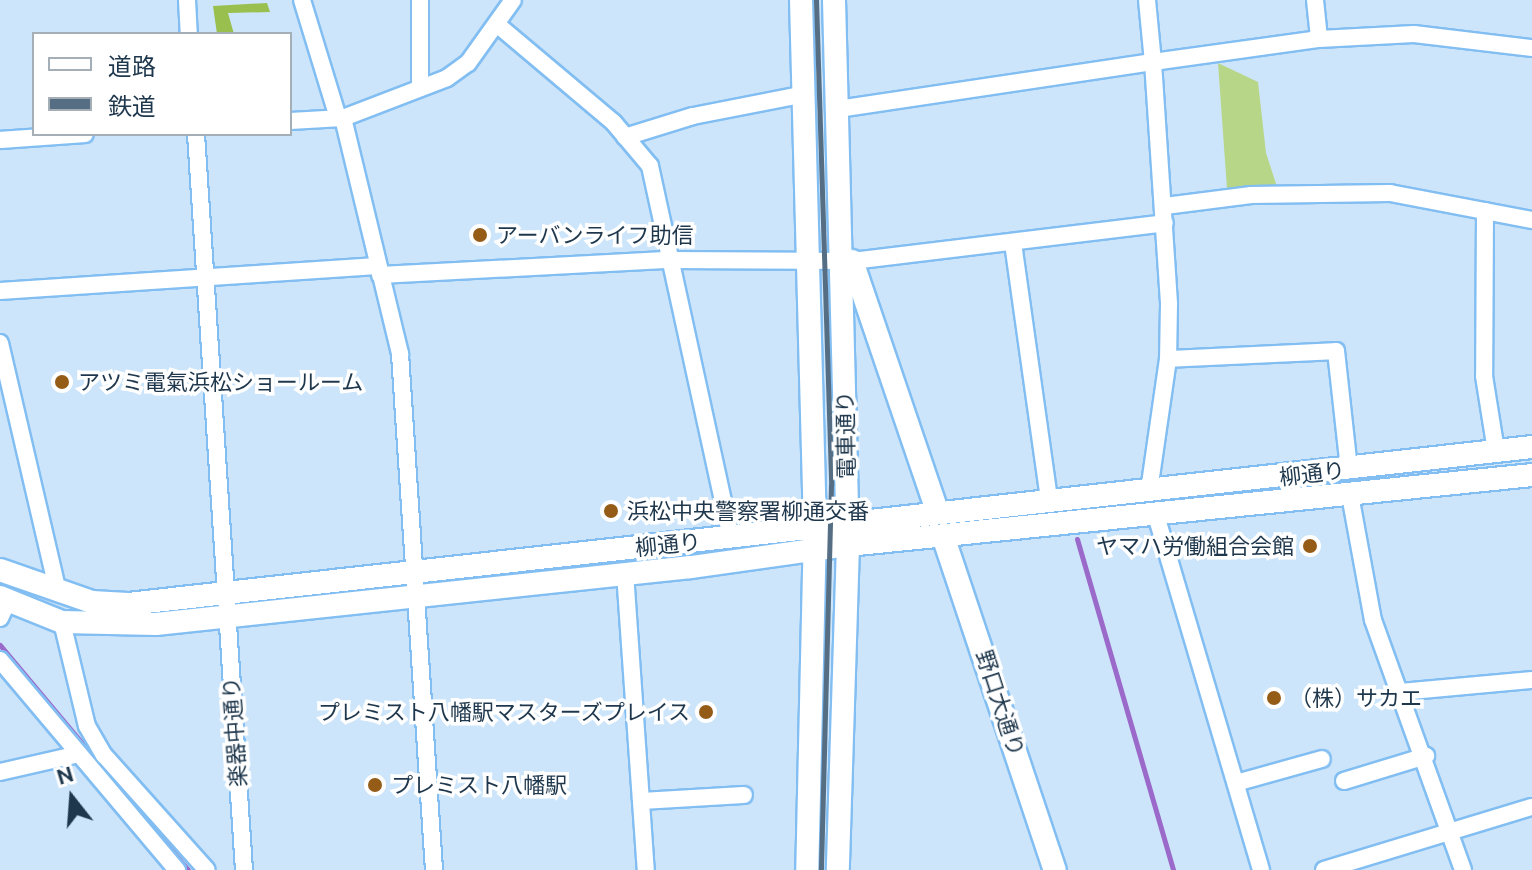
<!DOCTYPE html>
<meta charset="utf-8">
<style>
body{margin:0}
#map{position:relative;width:1532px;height:870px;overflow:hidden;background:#cde5fa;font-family:Ubuntu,"Noto Sans JP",sans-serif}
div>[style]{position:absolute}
.green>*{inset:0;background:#b8d687}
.forest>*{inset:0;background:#99c04e}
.stream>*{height:5px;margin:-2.5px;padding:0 2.5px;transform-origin:2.5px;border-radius:2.5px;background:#9a69c9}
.roads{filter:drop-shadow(2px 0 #82bef2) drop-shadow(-2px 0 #82bef2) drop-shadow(0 2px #82bef2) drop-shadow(0 -2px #82bef2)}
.street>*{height:16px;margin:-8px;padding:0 8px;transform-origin:8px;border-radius:8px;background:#fff}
.secondary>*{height:22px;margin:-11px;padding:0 11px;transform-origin:11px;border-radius:11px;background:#fff}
.rail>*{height:5px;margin:-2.5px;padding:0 2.5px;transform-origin:2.5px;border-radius:2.5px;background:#556e83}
.dots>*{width:22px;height:22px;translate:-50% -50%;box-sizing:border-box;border:4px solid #fff;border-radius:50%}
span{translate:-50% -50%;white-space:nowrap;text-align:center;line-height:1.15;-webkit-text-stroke:7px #fff;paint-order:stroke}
.poi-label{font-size:22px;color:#1e374c}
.left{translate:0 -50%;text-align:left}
.right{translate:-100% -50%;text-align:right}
.street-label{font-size:22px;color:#1e374c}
.legend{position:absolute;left:32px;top:32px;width:260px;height:104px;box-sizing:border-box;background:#fff;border:2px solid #a5afb7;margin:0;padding:10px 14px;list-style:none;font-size:24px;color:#1e374c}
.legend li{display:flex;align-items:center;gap:16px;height:40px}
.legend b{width:40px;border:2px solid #a5afb7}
.north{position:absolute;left:32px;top:758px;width:80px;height:80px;-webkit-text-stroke:6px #fff;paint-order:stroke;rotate:343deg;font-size:22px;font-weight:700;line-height:32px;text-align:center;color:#1e374c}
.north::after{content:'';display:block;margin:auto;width:28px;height:36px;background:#1e374c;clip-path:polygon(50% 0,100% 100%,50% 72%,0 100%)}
</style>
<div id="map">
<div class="green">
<i style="clip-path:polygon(1218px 63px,1258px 82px,1266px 153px,1277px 187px,1227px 189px)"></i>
</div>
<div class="forest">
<i style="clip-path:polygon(267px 3px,270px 12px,228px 13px,234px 34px,217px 34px,213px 6px)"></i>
</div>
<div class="stream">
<i style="left:1077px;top:539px;width:345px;rotate:73.8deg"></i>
<i style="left:0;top:645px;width:293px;rotate:50.1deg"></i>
</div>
<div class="roads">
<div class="street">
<i style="left:187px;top:0;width:34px;rotate:87deg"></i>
<i style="left:302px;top:0;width:123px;rotate:73deg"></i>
<i style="left:1147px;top:0;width:62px;rotate:84.5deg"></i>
<i style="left:1153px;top:62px;width:168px;rotate:-7.9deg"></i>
<i style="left:1319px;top:39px;width:95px;rotate:-3deg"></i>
<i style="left:1414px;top:34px;width:119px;rotate:6.8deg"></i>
<i style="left:1315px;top:0;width:39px;rotate:84deg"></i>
<i style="left:499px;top:26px;width:150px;rotate:40.1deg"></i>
<i style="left:614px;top:123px;width:56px;rotate:50.1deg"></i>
<i style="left:650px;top:166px;width:380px;rotate:77.7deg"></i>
<i style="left:420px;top:88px;width:88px;rotate:-90deg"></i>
<i style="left:838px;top:109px;width:318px;rotate:-8.5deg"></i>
<i style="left:1153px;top:62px;width:243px;rotate:86.2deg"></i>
<i style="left:1169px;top:304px;width:55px;rotate:91deg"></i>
<i style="left:1168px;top:359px;width:133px;rotate:98.2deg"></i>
<i style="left:343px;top:118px;width:243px;rotate:76.4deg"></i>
<i style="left:400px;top:354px;width:517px;rotate:86.23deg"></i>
<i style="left:290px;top:121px;width:53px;rotate:-3.2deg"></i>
<i style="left:343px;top:118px;width:111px;rotate:-21deg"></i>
<i style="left:447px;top:78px;width:26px;rotate:-36deg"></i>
<i style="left:468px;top:63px;width:77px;rotate:-54.5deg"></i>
<i style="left:196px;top:134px;width:738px;rotate:86.27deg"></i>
<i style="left:625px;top:137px;width:71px;rotate:-17.2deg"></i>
<i style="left:693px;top:116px;width:114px;rotate:-11.1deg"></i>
<i style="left:0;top:140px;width:85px;rotate:-4deg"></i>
<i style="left:1165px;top:206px;width:87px;rotate:-7.3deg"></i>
<i style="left:1251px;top:195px;width:139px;rotate:-0.8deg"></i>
<i style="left:1390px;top:193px;width:145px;rotate:10.8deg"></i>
<i style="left:1485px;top:211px;width:165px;rotate:90.3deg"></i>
<i style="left:1484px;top:376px;width:76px;rotate:80.9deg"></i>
<i style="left:1013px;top:243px;width:258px;rotate:82deg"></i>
<i style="left:380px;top:275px;width:290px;rotate:-3deg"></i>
<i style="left:670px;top:260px;width:182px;rotate:0.3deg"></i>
<i style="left:852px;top:261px;width:315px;rotate:-6.9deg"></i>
<i style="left:0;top:291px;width:378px;rotate:-3.8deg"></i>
<i style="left:0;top:343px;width:257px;rotate:76.9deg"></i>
<i style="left:1168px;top:359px;width:168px;rotate:-2.7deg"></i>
<i style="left:1336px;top:351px;width:119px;rotate:83.7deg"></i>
<i style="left:1350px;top:495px;width:127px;rotate:79.6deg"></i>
<i style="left:1373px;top:620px;width:266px;rotate:70.2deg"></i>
<i style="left:1155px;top:512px;width:373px;rotate:73.5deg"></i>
<i style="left:625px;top:573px;width:298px;rotate:86deg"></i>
<i style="left:0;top:618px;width:19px;rotate:-65deg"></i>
<i style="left:62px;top:622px;width:107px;rotate:76.5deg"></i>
<i style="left:87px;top:726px;width:34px;rotate:60deg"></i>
<i style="left:104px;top:755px;width:154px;rotate:48.2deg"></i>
<i style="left:0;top:660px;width:275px;rotate:49.9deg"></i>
<i style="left:1400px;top:692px;width:133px;rotate:-5.2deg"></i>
<i style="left:0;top:772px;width:81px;rotate:-12.8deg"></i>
<i style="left:1344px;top:781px;width:86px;rotate:-17deg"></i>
<i style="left:1236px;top:783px;width:89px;rotate:-15.6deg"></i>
<i style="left:641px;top:801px;width:103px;rotate:-3.3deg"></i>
<i style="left:1324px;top:870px;width:217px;rotate:-16.9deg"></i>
</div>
<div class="secondary">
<i style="left:801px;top:0;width:528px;rotate:88.48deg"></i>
<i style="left:815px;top:528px;width:342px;rotate:91.3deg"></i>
<i style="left:834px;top:0;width:545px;rotate:88.53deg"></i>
<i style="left:848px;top:545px;width:325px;rotate:91.8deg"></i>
<i style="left:852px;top:261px;width:264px;rotate:71.2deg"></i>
<i style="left:943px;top:536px;width:352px;rotate:71.5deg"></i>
<i style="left:0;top:570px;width:97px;rotate:19.2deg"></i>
<i style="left:92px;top:602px;width:36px;rotate:3deg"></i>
<i style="left:128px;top:604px;width:1413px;rotate:-6.38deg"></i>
<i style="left:0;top:597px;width:67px;rotate:22deg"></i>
<i style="left:62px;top:622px;width:94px;rotate:1.2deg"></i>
<i style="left:156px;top:624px;width:538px;rotate:-6.08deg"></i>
<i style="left:691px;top:567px;width:159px;rotate:-8deg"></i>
<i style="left:848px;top:545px;width:688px;rotate:-5.84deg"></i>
</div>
</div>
<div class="rail">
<i style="left:816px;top:0;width:485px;rotate:88.2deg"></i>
<i style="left:831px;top:485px;width:385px;rotate:91.5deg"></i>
</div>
<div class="dots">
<i style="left:480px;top:235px;background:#945c17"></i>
<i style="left:62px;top:382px;background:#945c17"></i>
<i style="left:611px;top:511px;background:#945c17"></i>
<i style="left:1310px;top:546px;background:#945c17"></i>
<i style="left:1274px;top:698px;background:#945c17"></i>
<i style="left:706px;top:712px;background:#945c17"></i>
<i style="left:375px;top:785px;background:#945c17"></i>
</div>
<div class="poi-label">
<span class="left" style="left:496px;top:235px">アーバンライフ助信</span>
<span class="left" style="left:78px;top:382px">アツミ電氣浜松ショールーム</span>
<span class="left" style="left:627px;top:511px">浜松中央警察署柳通交番</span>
<span class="right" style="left:1294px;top:546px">ヤマハ労働組合会館</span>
<span class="left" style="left:1290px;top:698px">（株）サカエ</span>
<span class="right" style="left:690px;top:712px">プレミスト八幡駅マスターズプレイス</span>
<span class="left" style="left:391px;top:785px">プレミスト八幡駅</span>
</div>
<div class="street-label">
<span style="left:845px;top:435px;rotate:-91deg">電車通り</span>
<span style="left:1312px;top:473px;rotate:-7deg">柳通り</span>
<span style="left:668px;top:544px;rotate:-6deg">柳通り</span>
<span style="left:1001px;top:703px;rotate:72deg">野口大通り</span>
<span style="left:234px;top:732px;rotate:-94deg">楽器中通り</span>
</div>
<ul class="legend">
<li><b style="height:10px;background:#fff"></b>道路</li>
<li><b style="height:10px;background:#556e83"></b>鉄道</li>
</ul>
<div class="north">N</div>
</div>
